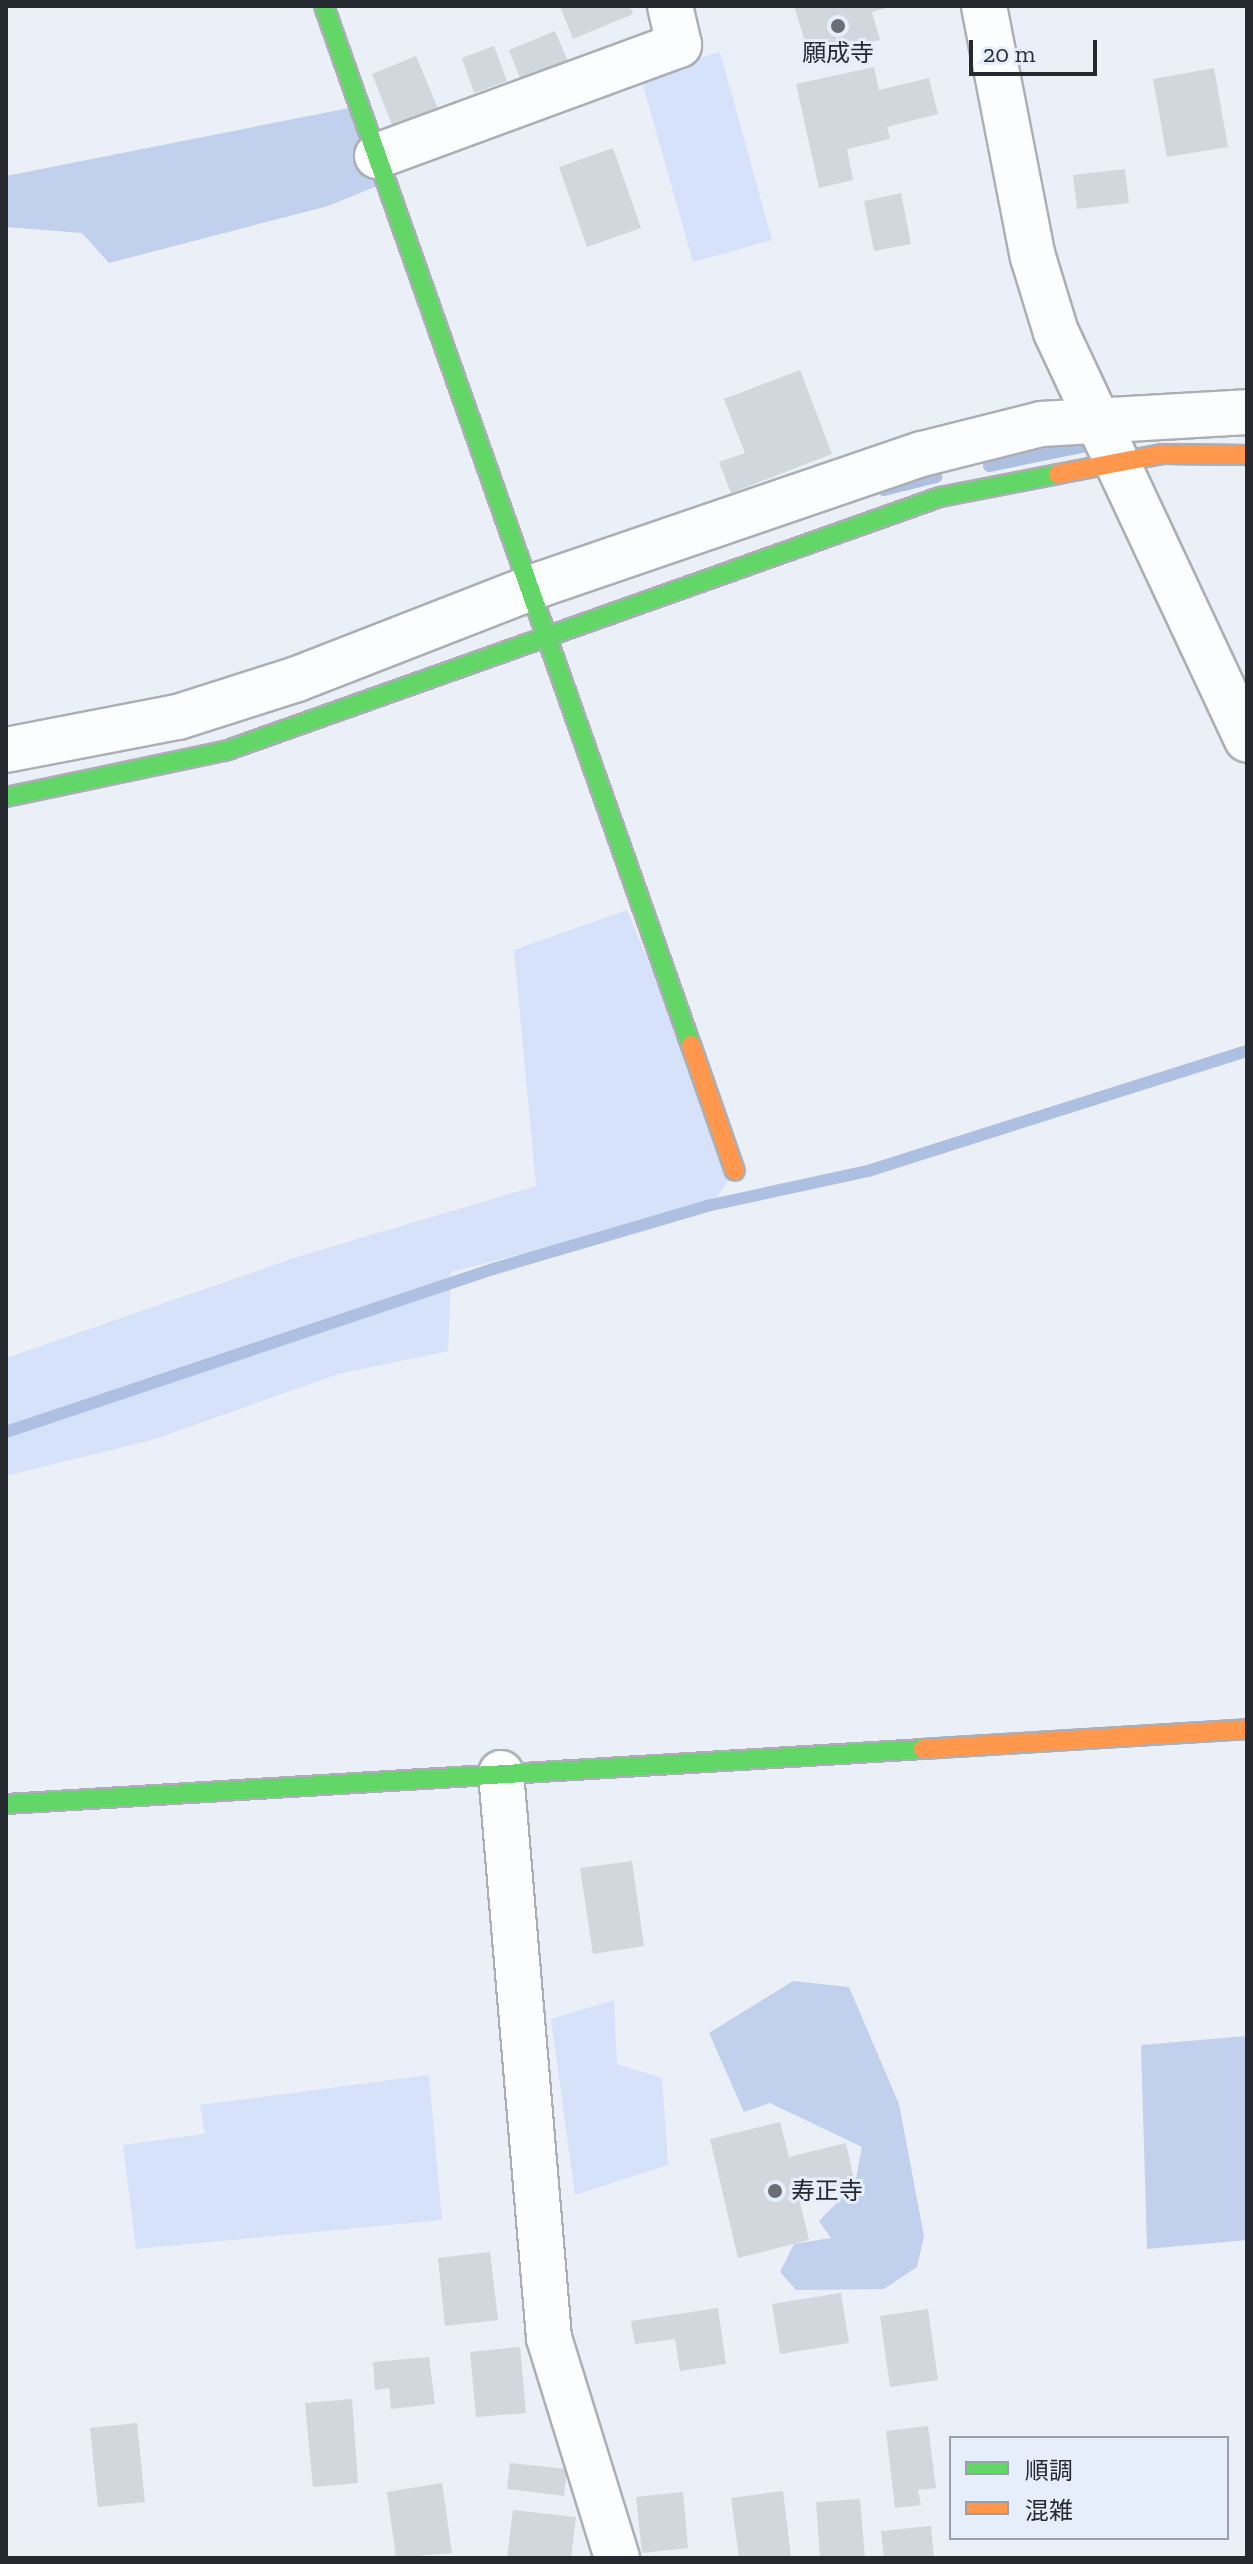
<!DOCTYPE html>
<meta charset="utf-8">
<style>
body{margin:0}
#map{position:relative;width:1253px;height:2564px;overflow:hidden;background:#ebeff7;font-family:"Zilla Slab","Noto Sans JP",serif}
div>[style]{position:absolute}
.green>*{inset:0;background:#d5e2f9}
.forest>*{inset:0;background:#c1d0ed}
.stream>*{height:12px;margin:-6px;padding:0 6px;transform-origin:6px;border-radius:6px;background:#adc0e1}
.building>*{inset:0;background:#d2d6dd}
.roads{filter:drop-shadow(2px 0 #abafb5) drop-shadow(-2px 0 #abafb5) drop-shadow(0 2px #abafb5) drop-shadow(0 -2px #abafb5)}
.street>*{height:44px;margin:-22px;padding:0 22px;transform-origin:22px;border-radius:22px;background:#fcfdfe}
.fast>*{height:18px;margin:-9px;padding:0 9px;transform-origin:9px;border-radius:9px;background:#63d668}
.slow>*{height:18px;margin:-9px;padding:0 9px;transform-origin:9px;border-radius:9px;background:#ff974d}
.dots>*{width:22px;height:22px;translate:-50% -50%;box-sizing:border-box;border:4px solid #e6eefc;border-radius:50%}
span{translate:-50% -50%;white-space:nowrap;text-align:center;line-height:1.15;-webkit-text-stroke:6px #e6eefc;paint-order:stroke}
.poi-label{font-size:24px;color:#262930}
.left{translate:0 -50%;text-align:left}
.frame{position:absolute;inset:0;border:8px solid #262930;pointer-events:none}
.legend{position:absolute;left:949px;top:2436px;width:280px;height:104px;box-sizing:border-box;background:#e6eefc;border:2px solid #999faa;margin:0;padding:10px 14px;list-style:none;font-size:24px;color:#262930}
.legend li{display:flex;align-items:center;gap:16px;height:40px}
.legend b{width:40px;border:2px solid #999faa}
.scale{position:absolute;left:969px;top:40px;width:128px;height:36px;box-sizing:border-box;border:4px solid #262930;border-top:0;padding-left:10px;font-size:24px;line-height:28px;white-space:nowrap;color:#262930;-webkit-text-stroke:6px #e6eefc;paint-order:stroke}
</style>
<div id="map">
<div class="green">
<i style="clip-path:polygon(720px 52px,772px 240px,693px 262px,640px 75px)"></i>
<i style="clip-path:polygon(627px 910px,735px 1171px,711px 1205px,451px 1272px,448px 1351px,338px 1374px,155px 1439px,6px 1476px,6px 1358px,300px 1256px,536px 1186px,514px 950px)"></i>
<i style="clip-path:polygon(614px 2000px,617px 2064px,662px 2078px,668px 2165px,575px 2195px,551px 2019px)"></i>
<i style="clip-path:polygon(429px 2075px,442px 2220px,136px 2249px,123px 2145px,205px 2134px,200px 2105px)"></i>
</div>
<div class="forest">
<i style="clip-path:polygon(359px 106px,387px 182px,328px 206px,109px 263px,82px 233px,6px 227px,6px 176px)"></i>
<i style="clip-path:polygon(793px 1981px,849px 1987px,899px 2104px,924px 2236px,917px 2267px,884px 2289px,796px 2290px,780px 2272px,794px 2244px,831px 2238px,819px 2221px,855px 2184px,862px 2147px,770px 2103px,744px 2112px,709px 2033px)"></i>
<i style="clip-path:polygon(1247px 2036px,1247px 2240px,1147px 2249px,1141px 2045px)"></i>
</div>
<div class="stream">
<i style="left:989px;top:466px;width:114px;rotate:-11.6deg"></i>
<i style="left:884px;top:490px;width:54px;rotate:-14deg"></i>
<i style="left:6px;top:1432px;width:514px;rotate:-18.51deg"></i>
<i style="left:493px;top:1269px;width:227px;rotate:-16.4deg"></i>
<i style="left:711px;top:1205px;width:161px;rotate:-12.2deg"></i>
<i style="left:868px;top:1171px;width:398px;rotate:-17.6deg"></i>
</div>
<div class="building">
<i style="clip-path:polygon(560px 6px,630px 6px,633px 14px,573px 39px)"></i>
<i style="clip-path:polygon(794px 6px,890px 6px,890px 7px,872px 12px,880px 40px,811px 61px)"></i>
<i style="clip-path:polygon(555px 31px,569px 64px,522px 83px,509px 50px)"></i>
<i style="clip-path:polygon(494px 46px,507px 81px,474px 93px,462px 58px)"></i>
<i style="clip-path:polygon(416px 56px,439px 111px,394px 130px,372px 74px)"></i>
<i style="clip-path:polygon(874px 67px,879px 90px,929px 78px,938px 114px,887px 127px,890px 139px,847px 149px,853px 180px,819px 188px,796px 84px)"></i>
<i style="clip-path:polygon(1214px 68px,1228px 147px,1167px 157px,1153px 79px)"></i>
<i style="clip-path:polygon(613px 148px,641px 228px,587px 247px,559px 167px)"></i>
<i style="clip-path:polygon(1125px 169px,1129px 203px,1077px 209px,1073px 175px)"></i>
<i style="clip-path:polygon(901px 193px,911px 244px,874px 251px,864px 201px)"></i>
<i style="clip-path:polygon(800px 370px,832px 454px,731px 493px,719px 462px,745px 453px,724px 399px)"></i>
<i style="clip-path:polygon(632px 1861px,644px 1946px,593px 1954px,580px 1868px)"></i>
<i style="clip-path:polygon(780px 2122px,789px 2157px,846px 2143px,855px 2184px,799px 2198px,809px 2240px,738px 2258px,710px 2139px)"></i>
<i style="clip-path:polygon(490px 2252px,498px 2320px,445px 2326px,438px 2258px)"></i>
<i style="clip-path:polygon(841px 2293px,849px 2343px,780px 2354px,772px 2304px)"></i>
<i style="clip-path:polygon(718px 2308px,726px 2364px,680px 2371px,675px 2339px,635px 2344px,631px 2321px)"></i>
<i style="clip-path:polygon(928px 2309px,938px 2380px,890px 2387px,880px 2316px)"></i>
<i style="clip-path:polygon(520px 2347px,526px 2413px,476px 2417px,470px 2352px)"></i>
<i style="clip-path:polygon(429px 2357px,435px 2404px,391px 2409px,389px 2388px,375px 2390px,373px 2362px)"></i>
<i style="clip-path:polygon(352px 2399px,358px 2483px,313px 2487px,305px 2403px)"></i>
<i style="clip-path:polygon(137px 2423px,145px 2502px,98px 2507px,90px 2428px)"></i>
<i style="clip-path:polygon(928px 2426px,936px 2488px,918px 2490px,921px 2505px,895px 2508px,886px 2431px)"></i>
<i style="clip-path:polygon(510px 2463px,567px 2469px,564px 2496px,507px 2489px)"></i>
<i style="clip-path:polygon(442px 2483px,452px 2553px,396px 2558px,387px 2492px)"></i>
<i style="clip-path:polygon(783px 2491px,791px 2557px,739px 2558px,731px 2498px)"></i>
<i style="clip-path:polygon(683px 2492px,688px 2548px,642px 2553px,636px 2497px)"></i>
<i style="clip-path:polygon(860px 2499px,865px 2558px,820px 2558px,816px 2502px)"></i>
<i style="clip-path:polygon(513px 2510px,576px 2517px,571px 2558px,507px 2558px)"></i>
<i style="clip-path:polygon(931px 2526px,934px 2558px,884px 2558px,881px 2531px)"></i>
</div>
<div class="roads">
<div class="street">
<i style="left:984px;top:6px;width:256px;rotate:79deg"></i>
<i style="left:1033px;top:257px;width:78px;rotate:73deg"></i>
<i style="left:1056px;top:332px;width:450px;rotate:64.9deg"></i>
<i style="left:377px;top:156px;width:322px;rotate:-20.2deg"></i>
<i style="left:679px;top:45px;width:40px;rotate:-103deg"></i>
<i style="left:6px;top:750px;width:175px;rotate:-10.9deg"></i>
<i style="left:178px;top:717px;width:125px;rotate:-17.7deg"></i>
<i style="left:297px;top:679px;width:250px;rotate:-21.3deg"></i>
<i style="left:530px;top:588px;width:414px;rotate:-18.9deg"></i>
<i style="left:922px;top:454px;width:123px;rotate:-14.1deg"></i>
<i style="left:1041px;top:424px;width:206px;rotate:-3.3deg"></i>
<i style="left:501px;top:1773px;width:567px;rotate:85.14deg"></i>
<i style="left:549px;top:2338px;width:230px;rotate:72.8deg"></i>
</div>
<div class="fast">
<i style="left:324px;top:6px;width:1102px;rotate:70.55deg"></i>
<i style="left:6px;top:797px;width:224px;rotate:-11.9deg"></i>
<i style="left:225px;top:751px;width:759px;rotate:-19.56deg"></i>
<i style="left:940px;top:497px;width:120px;rotate:-11deg"></i>
<i style="left:6px;top:1804px;width:919px;rotate:-3.43deg"></i>
</div>
<div class="slow">
<i style="left:1058px;top:474px;width:107px;rotate:-10.8deg"></i>
<i style="left:1163px;top:454px;width:84px;rotate:0.7deg"></i>
<i style="left:691px;top:1045px;width:133px;rotate:70.8deg"></i>
<i style="left:923px;top:1749px;width:325px;rotate:-3.5deg"></i>
</div>
</div>
<div class="dots">
<i style="left:838px;top:26px;background:#6b6e76"></i>
<i style="left:775px;top:2191px;background:#6b6e76"></i>
</div>
<div class="poi-label">
<span style="left:838px;top:53px">願成寺</span>
<span class="left" style="left:791px;top:2191px">寿正寺</span>
</div>
<div class="frame"></div>
<ul class="legend">
<li><b style="height:10px;background:#63d668"></b>順調</li>
<li><b style="height:10px;background:#ff974d"></b>混雑</li>
</ul>
<div class="scale">20 m</div>
</div>
